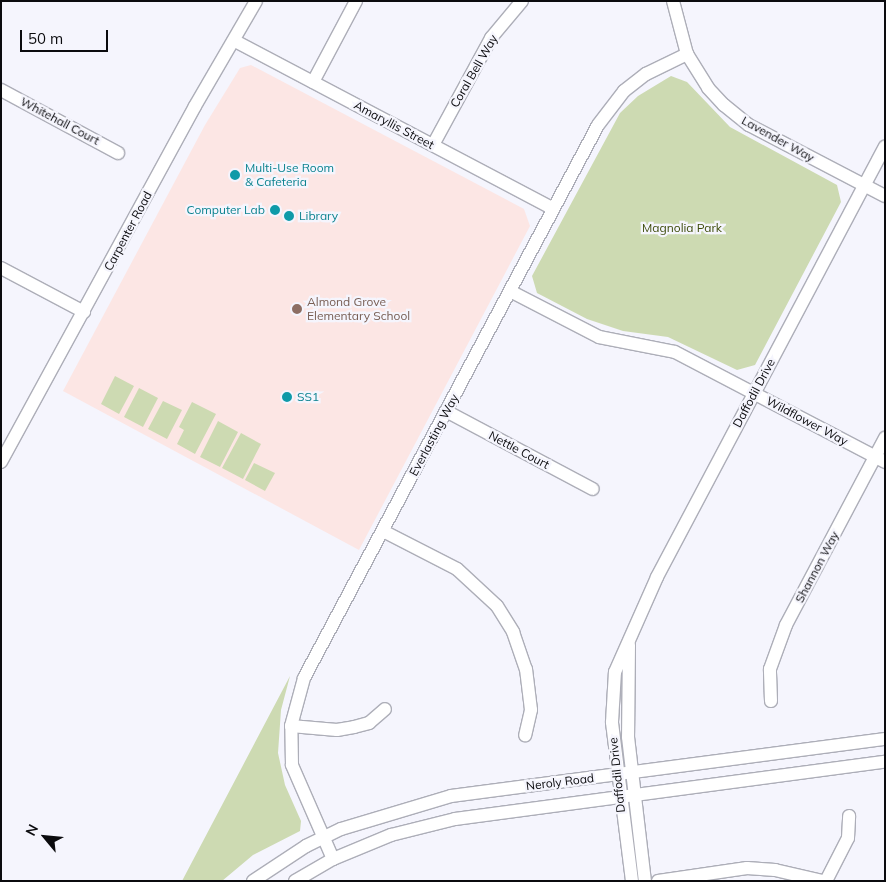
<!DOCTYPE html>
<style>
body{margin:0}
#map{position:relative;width:886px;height:882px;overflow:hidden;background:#f5f5fd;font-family:Mulish,sans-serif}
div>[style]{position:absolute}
.education>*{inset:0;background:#fce6e4}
.green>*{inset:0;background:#cddab2}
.roads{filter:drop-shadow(1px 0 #adaeb8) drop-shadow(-1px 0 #adaeb8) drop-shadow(0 1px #adaeb8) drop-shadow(0 -1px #adaeb8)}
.minor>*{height:12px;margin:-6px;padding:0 6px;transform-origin:6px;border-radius:6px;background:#fff}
.dots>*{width:14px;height:14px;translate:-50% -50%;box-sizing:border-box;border:2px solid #f5f5fd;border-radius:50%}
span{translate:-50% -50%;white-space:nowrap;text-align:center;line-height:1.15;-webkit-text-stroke:4.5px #f5f5fd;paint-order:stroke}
.street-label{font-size:12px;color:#0b0b0e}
.culture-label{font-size:12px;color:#0d838f}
.left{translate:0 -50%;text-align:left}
.right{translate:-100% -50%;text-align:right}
.park-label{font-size:12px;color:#3b4a08}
.education-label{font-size:12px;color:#785e54}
.frame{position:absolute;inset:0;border:2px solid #0b0b0e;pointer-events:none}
.north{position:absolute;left:20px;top:812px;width:50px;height:50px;-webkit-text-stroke:4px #f5f5fd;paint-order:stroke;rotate:298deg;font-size:14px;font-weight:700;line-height:20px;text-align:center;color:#0b0b0e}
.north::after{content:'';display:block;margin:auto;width:18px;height:22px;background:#0b0b0e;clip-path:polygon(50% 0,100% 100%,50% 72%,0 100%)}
.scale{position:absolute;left:20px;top:30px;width:88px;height:22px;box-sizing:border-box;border:2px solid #0b0b0e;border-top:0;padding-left:6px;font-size:15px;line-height:18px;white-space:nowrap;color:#0b0b0e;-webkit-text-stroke:4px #f5f5fd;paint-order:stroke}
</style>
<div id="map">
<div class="education">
<i style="clip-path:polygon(251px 65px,524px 209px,530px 226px,359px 550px,63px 391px,205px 125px,240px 68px)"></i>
</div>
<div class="green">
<i style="clip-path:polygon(671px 76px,687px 82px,730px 127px,837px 185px,841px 202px,755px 365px,737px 370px,668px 337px,623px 331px,587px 319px,537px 293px,532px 276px,620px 113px,638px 96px)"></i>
<i style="clip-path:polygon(115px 376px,134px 386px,119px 414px,101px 404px)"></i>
<i style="clip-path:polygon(139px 388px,158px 398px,143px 427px,124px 417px)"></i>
<i style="clip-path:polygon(163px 401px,182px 410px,167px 439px,148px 429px)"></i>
<i style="clip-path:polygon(192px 402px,216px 414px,195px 454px,177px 444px,184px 430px,179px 427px)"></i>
<i style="clip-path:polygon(218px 421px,238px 432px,220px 467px,200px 457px)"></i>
<i style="clip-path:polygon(241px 433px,261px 444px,243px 479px,222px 468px)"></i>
<i style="clip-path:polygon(254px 463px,275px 473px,265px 491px,245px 480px)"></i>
<i style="clip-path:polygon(290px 676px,281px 710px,278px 753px,285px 785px,301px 821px,300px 831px,253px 855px,222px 881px,182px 881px)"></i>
</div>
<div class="roads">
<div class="minor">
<i style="left:673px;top:1px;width:55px;rotate:75.2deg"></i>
<i style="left:687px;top:54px;width:40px;rotate:58deg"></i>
<i style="left:708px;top:88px;width:23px;rotate:47deg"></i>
<i style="left:724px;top:105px;width:32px;rotate:39deg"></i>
<i style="left:749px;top:125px;width:153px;rotate:27.6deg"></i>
<i style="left:235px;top:41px;width:360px;rotate:27.8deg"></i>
<i style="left:313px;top:82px;width:92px;rotate:-62deg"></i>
<i style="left:1px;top:90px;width:133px;rotate:28.3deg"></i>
<i style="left:433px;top:145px;width:122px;rotate:-61.5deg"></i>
<i style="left:491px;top:38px;width:48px;rotate:-50deg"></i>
<i style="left:1px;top:268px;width:94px;rotate:27.9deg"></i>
<i style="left:510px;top:291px;width:100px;rotate:27.3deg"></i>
<i style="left:599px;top:337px;width:77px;rotate:11.2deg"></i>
<i style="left:675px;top:352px;width:237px;rotate:27.6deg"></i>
<i style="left:446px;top:411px;width:166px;rotate:28deg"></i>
<i style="left:1px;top:462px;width:405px;rotate:-61.4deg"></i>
<i style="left:195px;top:106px;width:121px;rotate:-59.8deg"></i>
<i style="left:383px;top:531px;width:83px;rotate:27.2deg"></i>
<i style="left:457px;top:569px;width:54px;rotate:42.8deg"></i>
<i style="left:497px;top:606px;width:31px;rotate:58deg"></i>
<i style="left:513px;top:632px;width:39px;rotate:71deg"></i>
<i style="left:526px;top:669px;width:41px;rotate:83deg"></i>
<i style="left:531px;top:710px;width:26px;rotate:103deg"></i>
<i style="left:629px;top:645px;width:92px;rotate:90.6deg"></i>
<i style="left:628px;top:737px;width:145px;rotate:83.3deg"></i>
<i style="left:771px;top:701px;width:32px;rotate:-92deg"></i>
<i style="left:770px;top:669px;width:47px;rotate:-70deg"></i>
<i style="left:786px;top:625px;width:212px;rotate:-62.1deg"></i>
<i style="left:291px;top:726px;width:46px;rotate:5deg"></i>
<i style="left:337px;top:730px;width:17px;rotate:-10deg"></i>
<i style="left:354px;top:727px;width:16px;rotate:-15deg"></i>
<i style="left:369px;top:723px;width:21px;rotate:-41deg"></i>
<i style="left:333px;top:859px;width:103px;rotate:-113.6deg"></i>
<i style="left:292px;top:765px;width:39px;rotate:-91deg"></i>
<i style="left:291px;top:726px;width:50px;rotate:-74.8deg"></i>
<i style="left:304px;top:678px;width:626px;rotate:-62deg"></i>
<i style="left:598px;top:125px;width:43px;rotate:-52.6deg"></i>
<i style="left:624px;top:91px;width:28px;rotate:-38deg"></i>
<i style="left:646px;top:74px;width:46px;rotate:-26deg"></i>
<i style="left:253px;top:881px;width:64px;rotate:-33.4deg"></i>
<i style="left:306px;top:846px;width:39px;rotate:-26deg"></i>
<i style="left:341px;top:829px;width:115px;rotate:-16.7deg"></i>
<i style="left:451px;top:796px;width:438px;rotate:-7.5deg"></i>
<i style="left:295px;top:881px;width:44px;rotate:-30.1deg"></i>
<i style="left:333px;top:859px;width:63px;rotate:-22.5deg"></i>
<i style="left:391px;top:835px;width:66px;rotate:-14deg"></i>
<i style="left:455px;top:819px;width:434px;rotate:-7.6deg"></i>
<i style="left:632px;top:881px;width:160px;rotate:-97.2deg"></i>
<i style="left:612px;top:722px;width:50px;rotate:-86.6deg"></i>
<i style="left:615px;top:672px;width:104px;rotate:-66.1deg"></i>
<i style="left:657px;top:577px;width:487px;rotate:-62.1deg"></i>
<i style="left:658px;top:881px;width:90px;rotate:-8.3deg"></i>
<i style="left:747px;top:868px;width:28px;rotate:4deg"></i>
<i style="left:775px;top:870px;width:48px;rotate:13.2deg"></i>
<i style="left:826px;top:881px;width:48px;rotate:-62.9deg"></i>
<i style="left:848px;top:838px;width:22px;rotate:-87deg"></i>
</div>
</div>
<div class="dots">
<i style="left:235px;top:175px;background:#0f9aa8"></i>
<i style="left:275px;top:210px;background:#0f9aa8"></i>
<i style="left:289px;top:216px;background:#0f9aa8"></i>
<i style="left:297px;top:309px;background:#8d6e63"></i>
<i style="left:287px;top:397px;background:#0f9aa8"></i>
</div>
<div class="street-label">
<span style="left:474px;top:71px;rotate:-60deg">Coral Bell Way</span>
<span style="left:60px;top:121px;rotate:28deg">Whitehall Court</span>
<span style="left:394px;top:125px;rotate:28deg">Amaryllis Street</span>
<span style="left:778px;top:139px;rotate:29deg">Lavender Way</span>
<span style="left:128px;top:231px;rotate:-62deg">Carpenter Road</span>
<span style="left:754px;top:393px;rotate:-62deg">Daffodil Drive</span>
<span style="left:807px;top:421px;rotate:28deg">Wildflower Way</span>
<span style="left:434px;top:435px;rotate:-62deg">Everlasting Way</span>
<span style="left:519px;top:450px;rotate:28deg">Nettle Court</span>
<span style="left:817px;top:567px;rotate:-62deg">Shannon Way</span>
<span style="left:617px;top:775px;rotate:-96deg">Daffodil Drive</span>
<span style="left:560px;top:782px;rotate:-7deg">Neroly Road</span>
</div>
<div class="culture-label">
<span class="left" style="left:245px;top:175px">Multi-Use Room<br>&amp; Cafeteria</span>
<span class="right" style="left:265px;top:210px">Computer Lab</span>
<span class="left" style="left:299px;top:216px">Library</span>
<span class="left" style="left:297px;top:397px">SS1</span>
</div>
<div class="park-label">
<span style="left:682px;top:228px">Magnolia Park</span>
</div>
<div class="education-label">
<span class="left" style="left:307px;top:309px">Almond Grove<br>Elementary School</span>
</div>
<div class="frame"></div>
<div class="north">N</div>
<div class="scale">50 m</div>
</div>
